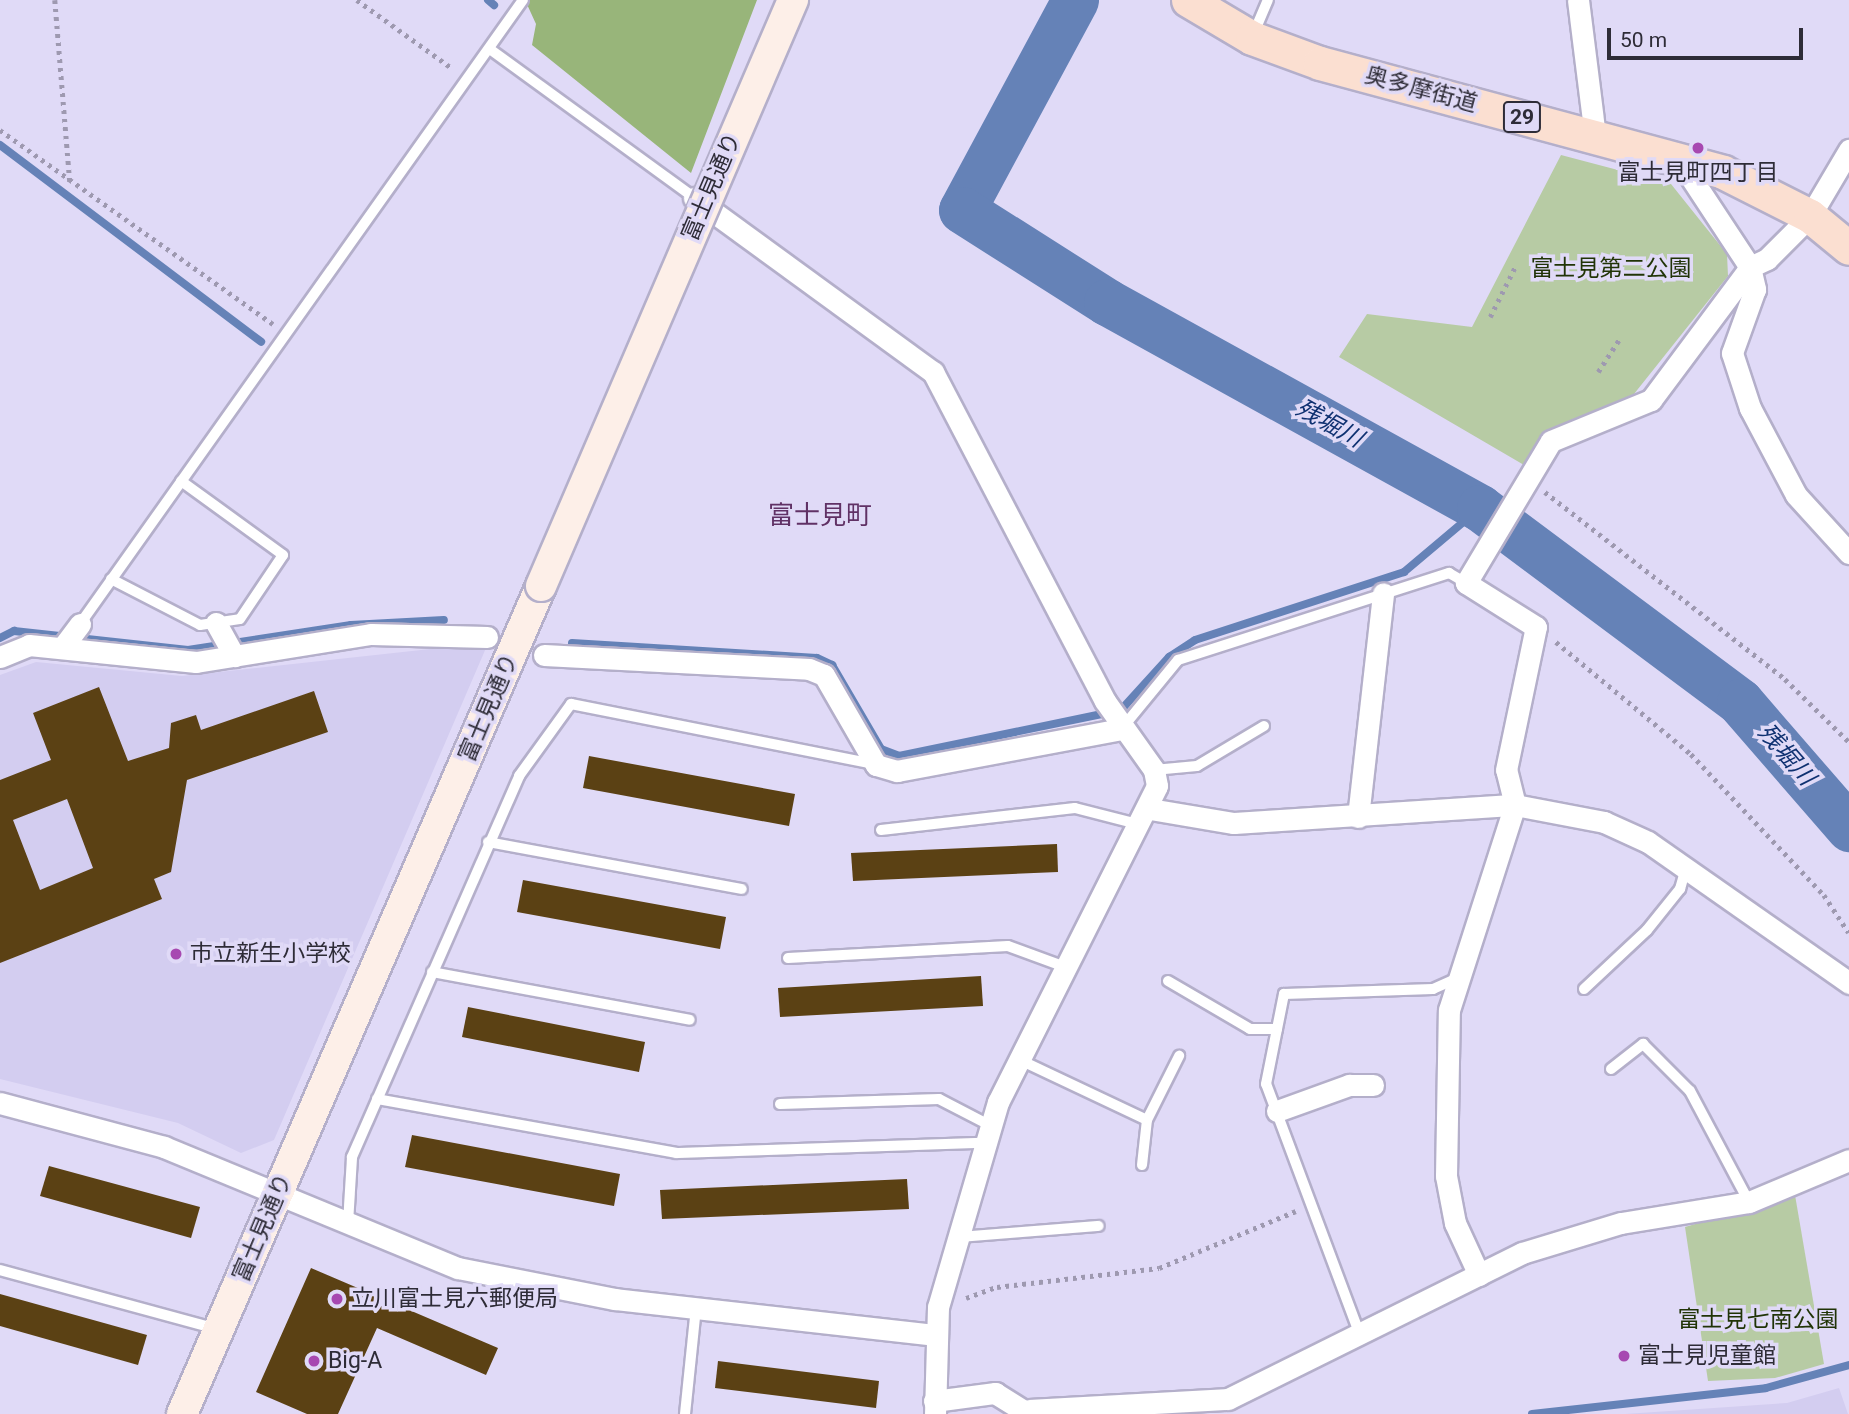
<!DOCTYPE html>
<meta charset="utf-8">
<style>
body{margin:0}
#map{position:relative;width:1849px;height:1414px;overflow:hidden;background:#e0daf7;font-family:Roboto,"Noto Sans JP",sans-serif}
div>[style]{position:absolute}
.built>*{inset:0;background:#d3cdf0}
.green>*{inset:0;background:#b7cba4}
.forest>*{inset:0;background:#98b57a}
.stream>*{height:8px;margin:-4px;padding:0 4px;transform-origin:4px;border-radius:4px;background:#6582b7}
.river>*{height:47px;margin:-23.5px;padding:0 23.5px;transform-origin:23.5px;border-radius:23.5px;background:#6582b7}
.building>*{inset:0;background:#5b4114}
.path>*{height:4.5px;margin-top:-2.25px;transform-origin:0;background:repeating-linear-gradient(90deg,#9e99b0 0 3.5px,transparent 0 8.5px)}
.roads{filter:drop-shadow(2px 0 #b4afca) drop-shadow(-2px 0 #b4afca) drop-shadow(0 2px #b4afca) drop-shadow(0 -2px #b4afca)}
.lane>*{height:10px;margin:-5px;padding:0 5px;transform-origin:5px;border-radius:5px;background:#fff}
.street>*{height:21px;margin:-10.5px;padding:0 10.5px;transform-origin:10.5px;border-radius:10.5px;background:#fff}
.secondary>*{height:30px;margin:-15px;padding:0 15px;transform-origin:15px;border-radius:15px;background:#fdefe8}
.primary>*{height:33px;margin:-16.5px;padding:0 16.5px;transform-origin:16.5px;border-radius:16.5px;background:#fbdfd1}
.bridges{filter:drop-shadow(2px 0 #b4afca) drop-shadow(-2px 0 #b4afca) drop-shadow(0 2px #b4afca) drop-shadow(0 -2px #b4afca)}
.secondary-bridge>*{height:30px;margin:-15px;padding:0 15px;transform-origin:15px;border-radius:15px;background:#fdefe8}
.dots>*{width:19px;height:19px;translate:-50% -50%;box-sizing:border-box;border:4px solid #e0daf7;border-radius:50%}
span{translate:-50% -50%;white-space:nowrap;text-align:center;line-height:1.15;-webkit-text-stroke:7px #e0daf7;paint-order:stroke}
.shield-label span{padding:2px 5px;background:#e0daf7;border:2px solid;border-radius:5px;-webkit-text-stroke-width:0}
.shield-label{font-size:21px;color:#2e2c37;font-weight:700}
.street-label{font-size:23px;color:#2e2c37}
.poi-label{font-size:23px;color:#2e2c37}
.left{translate:0 -50%;text-align:left}
.park-label{font-size:23px;color:#213407}
.water-label{font-size:24px;color:#0f3171;font-style:italic}
.quarter-label{font-size:26px;color:#603165}
.scale{position:absolute;left:1607px;top:28px;width:196px;height:32px;box-sizing:border-box;border:4px solid #2e2c37;border-top:0;padding-left:9px;font-size:21px;line-height:24px;white-space:nowrap;color:#2e2c37;-webkit-text-stroke:5px #e0daf7;paint-order:stroke}
</style>
<div id="map">
<div class="built">
<i style="clip-path:polygon(476px 644px,486px 648px,274px 1140px,241px 1153px,178px 1123px,0 1079px,0 675px,36px 662px,182px 676px)"></i>
<i style="clip-path:polygon(1839px 1388px,1848px 1414px,1625px 1414px,1787px 1403px)"></i>
</div>
<div class="green">
<i style="clip-path:polygon(1561px 155px,1671px 184px,1727px 254px,1728px 276px,1634px 394px,1552px 431px,1524px 465px,1339px 357px,1367px 314px,1472px 327px)"></i>
<i style="clip-path:polygon(1795px 1195px,1824px 1364px,1775px 1378px,1708px 1381px,1685px 1227px)"></i>
</div>
<div class="forest">
<i style="clip-path:polygon(525px 0,757px 0,691px 173px,532px 45px,536px 24px)"></i>
</div>
<div class="stream">
<i style="left:488px;top:0;width:8px;rotate:40deg"></i>
<i style="left:0;top:145px;width:327px;rotate:37deg"></i>
<i style="left:0;top:638px;width:16px;rotate:-27deg"></i>
<i style="left:14px;top:631px;width:175px;rotate:6.2deg"></i>
<i style="left:188px;top:650px;width:165px;rotate:-8.7deg"></i>
<i style="left:351px;top:625px;width:93px;rotate:-3.1deg"></i>
<i style="left:572px;top:643px;width:245px;rotate:3.5deg"></i>
<i style="left:817px;top:658px;width:17px;rotate:25deg"></i>
<i style="left:832px;top:665px;width:97px;rotate:59.7deg"></i>
<i style="left:881px;top:749px;width:19px;rotate:21deg"></i>
<i style="left:899px;top:756px;width:227px;rotate:-11.7deg"></i>
<i style="left:1121px;top:710px;width:72px;rotate:-47.8deg"></i>
<i style="left:1169px;top:657px;width:31px;rotate:-33deg"></i>
<i style="left:1195px;top:640px;width:220px;rotate:-18deg"></i>
<i style="left:1404px;top:572px;width:99px;rotate:-40.1deg"></i>
<i style="left:1532px;top:1414px;width:235px;rotate:-6.3deg"></i>
<i style="left:1766px;top:1388px;width:86px;rotate:-15.5deg"></i>
</div>
<div class="river">
<i style="left:1075px;top:0;width:238px;rotate:118.3deg"></i>
<i style="left:962px;top:210px;width:172px;rotate:32.4deg"></i>
<i style="left:1107px;top:302px;width:426px;rotate:28.9deg"></i>
<i style="left:1480px;top:508px;width:324px;rotate:36.7deg"></i>
<i style="left:1740px;top:702px;width:167px;rotate:49.1deg"></i>
</div>
<div class="building">
<i style="clip-path:polygon(evenodd,99px 687px,128px 761px,169px 748px,171px 723px,196px 715px,201px 730px,314px 691px,328px 732px,187px 780px,171px 872px,154px 879px,162px 899px,0 963px,0 780px,51px 760px,33px 713px,99px 687px,67px 799px,93px 868px,40px 890px,13px 820px,67px 799px)"></i>
<i style="clip-path:polygon(589px 756px,795px 794px,789px 826px,583px 788px)"></i>
<i style="clip-path:polygon(1057px 844px,1058px 872px,853px 881px,851px 853px)"></i>
<i style="clip-path:polygon(523px 880px,726px 917px,720px 949px,517px 912px)"></i>
<i style="clip-path:polygon(981px 976px,983px 1006px,780px 1017px,778px 988px)"></i>
<i style="clip-path:polygon(468px 1007px,645px 1042px,639px 1072px,462px 1037px)"></i>
<i style="clip-path:polygon(412px 1135px,620px 1174px,614px 1206px,405px 1167px)"></i>
<i style="clip-path:polygon(49px 1166px,200px 1207px,191px 1238px,40px 1196px)"></i>
<i style="clip-path:polygon(907px 1179px,909px 1209px,662px 1219px,660px 1190px)"></i>
<i style="clip-path:polygon(311px 1268px,498px 1348px,486px 1375px,377px 1328px,338px 1414px,307px 1414px,256px 1392px)"></i>
<i style="clip-path:polygon(0 1294px,147px 1335px,138px 1365px,0 1326px)"></i>
<i style="clip-path:polygon(718px 1361px,879px 1381px,876px 1408px,715px 1388px)"></i>
</div>
<div class="path">
<i style="left:55px;top:0;width:184px;rotate:85.3deg"></i>
<i style="left:357px;top:0;width:118px;rotate:35.7deg"></i>
<i style="left:0;top:130px;width:335px;rotate:35.4deg"></i>
<i style="left:1490px;top:317px;width:58px;rotate:-63.4deg"></i>
<i style="left:1598px;top:372px;width:38px;rotate:-57deg"></i>
<i style="left:1545px;top:492px;width:304px;rotate:37.9deg"></i>
<i style="left:1785px;top:679px;width:90px;rotate:44.5deg"></i>
<i style="left:1556px;top:642px;width:175px;rotate:39.7deg"></i>
<i style="left:1691px;top:754px;width:194px;rotate:46.7deg"></i>
<i style="left:1824px;top:895px;width:45px;rotate:56.7deg"></i>
<i style="left:966px;top:1298px;width:33px;rotate:-20deg"></i>
<i style="left:997px;top:1287px;width:163px;rotate:-6.7deg"></i>
<i style="left:1159px;top:1268px;width:148px;rotate:-22.6deg"></i>
</div>
<div class="roads">
<div class="lane">
<i style="left:1253px;top:35px;width:38px;rotate:-67deg"></i>
<i style="left:491px;top:50px;width:250px;rotate:36deg"></i>
<i style="left:111px;top:579px;width:100px;rotate:27.3deg"></i>
<i style="left:200px;top:625px;width:40px;rotate:-8.5deg"></i>
<i style="left:240px;top:619px;width:77px;rotate:-56.1deg"></i>
<i style="left:283px;top:555px;width:126px;rotate:-144deg"></i>
<i style="left:80px;top:624px;width:765px;rotate:-54.63deg"></i>
<i style="left:1123px;top:727px;width:87px;rotate:-50.6deg"></i>
<i style="left:1178px;top:660px;width:285px;rotate:-17.8deg"></i>
<i style="left:1449px;top:573px;width:20px;rotate:30deg"></i>
<i style="left:1154px;top:770px;width:43px;rotate:-5.3deg"></i>
<i style="left:1197px;top:766px;width:78px;rotate:-30.8deg"></i>
<i style="left:881px;top:830px;width:195px;rotate:-6.5deg"></i>
<i style="left:1075px;top:808px;width:65px;rotate:14.3deg"></i>
<i style="left:488px;top:842px;width:258px;rotate:10.5deg"></i>
<i style="left:788px;top:958px;width:220px;rotate:-3.1deg"></i>
<i style="left:1008px;top:946px;width:61px;rotate:20.2deg"></i>
<i style="left:432px;top:972px;width:262px;rotate:10.5deg"></i>
<i style="left:1168px;top:981px;width:95px;rotate:30.3deg"></i>
<i style="left:1250px;top:1029px;width:27px"></i>
<i style="left:1584px;top:989px;width:86px;rotate:-43.1deg"></i>
<i style="left:1647px;top:930px;width:53px;rotate:-51.2deg"></i>
<i style="left:1680px;top:889px;width:19px;rotate:-74deg"></i>
<i style="left:1020px;top:1060px;width:140px;rotate:25.3deg"></i>
<i style="left:1147px;top:1120px;width:72px;rotate:-63.4deg"></i>
<i style="left:1611px;top:1069px;width:41px;rotate:-38deg"></i>
<i style="left:1643px;top:1044px;width:66px;rotate:45deg"></i>
<i style="left:1690px;top:1091px;width:126px;rotate:62deg"></i>
<i style="left:377px;top:1099px;width:304px;rotate:10.2deg"></i>
<i style="left:676px;top:1153px;width:309px;rotate:-1.9deg"></i>
<i style="left:780px;top:1104px;width:159px;rotate:-1.8deg"></i>
<i style="left:939px;top:1099px;width:59px;rotate:27.4deg"></i>
<i style="left:1142px;top:1165px;width:45px;rotate:-83.7deg"></i>
<i style="left:348px;top:1223px;width:66px;rotate:-86.5deg"></i>
<i style="left:352px;top:1157px;width:416px;rotate:-66.3deg"></i>
<i style="left:519px;top:776px;width:89px;rotate:-54.2deg"></i>
<i style="left:571px;top:704px;width:308px;rotate:11.2deg"></i>
<i style="left:958px;top:1237px;width:141px;rotate:-4.5deg"></i>
<i style="left:0;top:1270px;width:225px;rotate:15.2deg"></i>
<i style="left:1360px;top:1335px;width:268px;rotate:-110.5deg"></i>
<i style="left:1266px;top:1084px;width:92px;rotate:-78.7deg"></i>
<i style="left:1284px;top:994px;width:149px;rotate:-1.9deg"></i>
<i style="left:1433px;top:989px;width:27px;rotate:-24deg"></i>
<i style="left:685px;top:1414px;width:107px;rotate:-84.1deg"></i>
</div>
<div class="street">
<i style="left:1578px;top:0;width:137px;rotate:82.9deg"></i>
<i style="left:1678px;top:158px;width:131px;rotate:56.6deg"></i>
<i style="left:1750px;top:267px;width:23px;rotate:77deg"></i>
<i style="left:1755px;top:289px;width:68px;rotate:109.8deg"></i>
<i style="left:1732px;top:353px;width:58px;rotate:71.9deg"></i>
<i style="left:1750px;top:408px;width:98px;rotate:62.1deg"></i>
<i style="left:1796px;top:495px;width:79px;rotate:47.6deg"></i>
<i style="left:694px;top:198px;width:296px;rotate:36.1deg"></i>
<i style="left:933px;top:372px;width:371px;rotate:62.4deg"></i>
<i style="left:1105px;top:701px;width:85px;rotate:54.6deg"></i>
<i style="left:1154px;top:770px;width:16px;rotate:79deg"></i>
<i style="left:1157px;top:786px;width:354px;rotate:116.7deg"></i>
<i style="left:998px;top:1102px;width:214px;rotate:106.3deg"></i>
<i style="left:938px;top:1307px;width:107px;rotate:91.6deg"></i>
<i style="left:216px;top:623px;width:38px;rotate:61deg"></i>
<i style="left:62px;top:648px;width:30px;rotate:-53deg"></i>
<i style="left:544px;top:655px;width:265px;rotate:3deg"></i>
<i style="left:809px;top:669px;width:16px;rotate:22deg"></i>
<i style="left:824px;top:675px;width:104px;rotate:60deg"></i>
<i style="left:876px;top:765px;width:22px;rotate:16deg"></i>
<i style="left:897px;top:771px;width:228px;rotate:-10.6deg"></i>
<i style="left:0;top:657px;width:31px;rotate:-22deg"></i>
<i style="left:29px;top:645px;width:168px;rotate:5.8deg"></i>
<i style="left:196px;top:662px;width:177px;rotate:-9.1deg"></i>
<i style="left:371px;top:634px;width:116px;rotate:1.5deg"></i>
<i style="left:1150px;top:809px;width:85px;rotate:9.5deg"></i>
<i style="left:1234px;top:823px;width:282px;rotate:-3.7deg"></i>
<i style="left:1515px;top:805px;width:91px;rotate:10.8deg"></i>
<i style="left:1604px;top:822px;width:48px;rotate:24.4deg"></i>
<i style="left:1648px;top:842px;width:246px;rotate:35deg"></i>
<i style="left:1358px;top:817px;width:225px;rotate:-83.6deg"></i>
<i style="left:0;top:1103px;width:170px;rotate:15deg"></i>
<i style="left:164px;top:1147px;width:318px;rotate:22.4deg"></i>
<i style="left:458px;top:1268px;width:160px;rotate:11.2deg"></i>
<i style="left:615px;top:1299px;width:322px;rotate:6.4deg"></i>
<i style="left:1277px;top:1111px;width:77px;rotate:-19.9deg"></i>
<i style="left:1349px;top:1085px;width:24px"></i>
<i style="left:1479px;top:1275px;width:57px;rotate:-114.8deg"></i>
<i style="left:1455px;top:1223px;width:48px;rotate:-100.8deg"></i>
<i style="left:1446px;top:1176px;width:166px;rotate:-89deg"></i>
<i style="left:1449px;top:1010px;width:215px;rotate:-72.2deg"></i>
<i style="left:1515px;top:805px;width:36px;rotate:-104deg"></i>
<i style="left:1506px;top:770px;width:146px;rotate:-78.2deg"></i>
<i style="left:1536px;top:627px;width:83px;rotate:-147.8deg"></i>
<i style="left:1466px;top:583px;width:165px;rotate:-59.1deg"></i>
<i style="left:1551px;top:441px;width:108px;rotate:-22.3deg"></i>
<i style="left:1651px;top:400px;width:166px;rotate:-53.3deg"></i>
<i style="left:1750px;top:267px;width:19px;rotate:-25deg"></i>
<i style="left:1767px;top:259px;width:61px;rotate:-45deg"></i>
<i style="left:1810px;top:216px;width:77px;rotate:-59.4deg"></i>
<i style="left:934px;top:1401px;width:62px;rotate:-7.5deg"></i>
<i style="left:995px;top:1393px;width:40px;rotate:32deg"></i>
<i style="left:1030px;top:1410px;width:198px;rotate:-3.2deg"></i>
<i style="left:1228px;top:1399px;width:328px;rotate:-26.4deg"></i>
<i style="left:1522px;top:1253px;width:103px;rotate:-16.9deg"></i>
<i style="left:1621px;top:1223px;width:130px;rotate:-9.3deg"></i>
<i style="left:1749px;top:1202px;width:108px;rotate:-22.8deg"></i>
</div>
<div class="secondary">
<i style="left:182px;top:1414px;width:902px;rotate:-66.56deg"></i>
</div>
<div class="primary">
<i style="left:1188px;top:0;width:74px;rotate:30.7deg"></i>
<i style="left:1252px;top:38px;width:72px;rotate:20.2deg"></i>
<i style="left:1320px;top:63px;width:417px;rotate:15.1deg"></i>
<i style="left:1723px;top:172px;width:97px;rotate:26.8deg"></i>
<i style="left:1810px;top:216px;width:50px;rotate:39.4deg"></i>
</div>
</div>
<div class="bridges">
<div class="secondary-bridge">
<i style="left:541px;top:586px;width:638px;rotate:-66.73deg"></i>
</div>
</div>
<div class="dots">
<i style="left:1698px;top:148px;background:#a748b1"></i>
<i style="left:176px;top:954px;background:#a748b1"></i>
<i style="left:337px;top:1299px;background:#a748b1"></i>
<i style="left:1624px;top:1356px;background:#a748b1"></i>
<i style="left:314px;top:1361px;background:#a748b1"></i>
</div>
<div class="shield-label">
<span style="left:1522px;top:117px">29</span>
</div>
<div class="street-label">
<span style="left:1421px;top:90px;rotate:15deg">奥多摩街道</span>
<span style="left:712px;top:187px;rotate:-67deg">富士見通り</span>
<span style="left:489px;top:708px;rotate:-67deg">富士見通り</span>
<span style="left:263px;top:1228px;rotate:-67deg">富士見通り</span>
</div>
<div class="poi-label">
<span style="left:1698px;top:173px">富士見町四丁目</span>
<span class="left" style="left:190px;top:954px">市立新生小学校</span>
<span class="left" style="left:351px;top:1299px">立川富士見六郵便局</span>
<span class="left" style="left:1638px;top:1356px">富士見児童館</span>
<span class="left" style="left:328px;top:1361px">Big-A</span>
</div>
<div class="park-label">
<span style="left:1611px;top:269px">富士見第二公園</span>
<span style="left:1758px;top:1320px">富士見七南公園</span>
</div>
<div class="water-label">
<span style="left:1329px;top:424px;rotate:29deg">残堀川</span>
<span style="left:1786px;top:755px;rotate:49deg">残堀川</span>
</div>
<div class="quarter-label">
<span style="left:820px;top:516px">富士見町</span>
</div>
<div class="scale">50 m</div>
</div>
